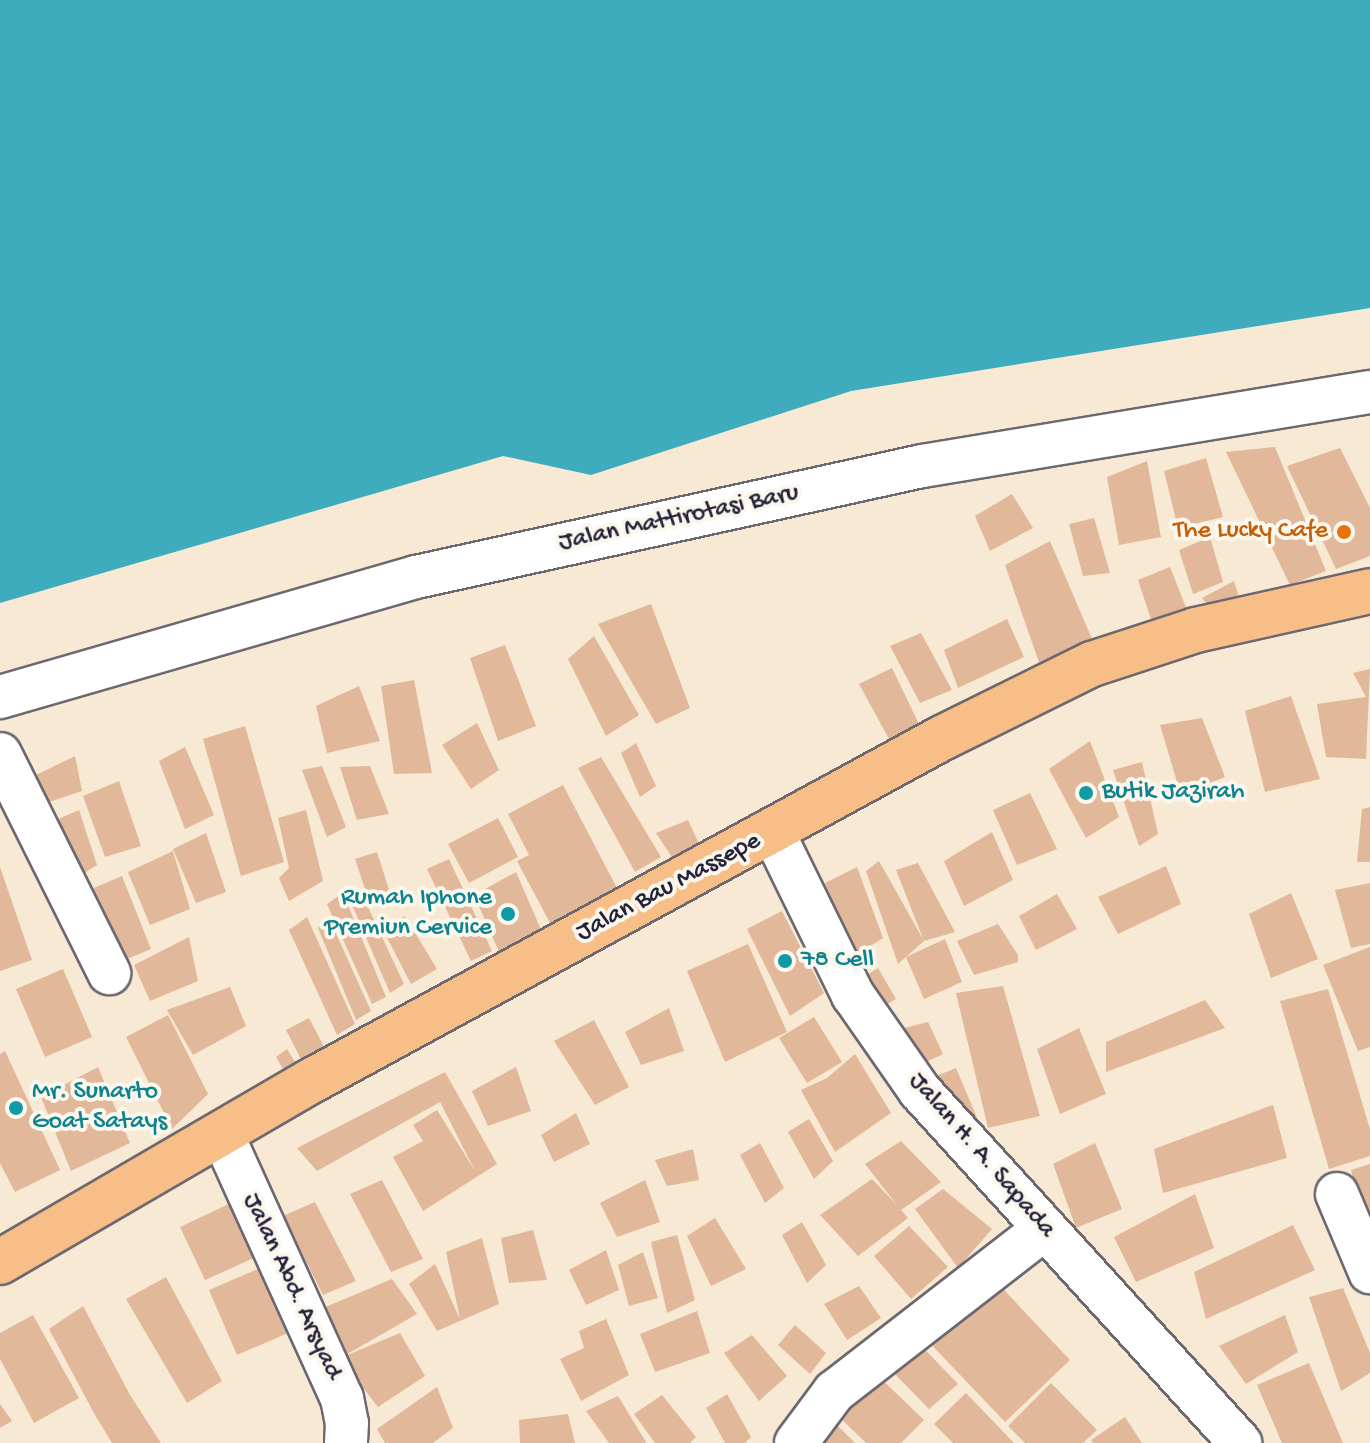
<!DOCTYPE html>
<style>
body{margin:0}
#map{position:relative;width:1370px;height:1443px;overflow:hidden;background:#f7e9d3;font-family:"Gochi Hand",sans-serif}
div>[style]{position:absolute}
.water>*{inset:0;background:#3eacbc}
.building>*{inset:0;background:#e1b89a}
.roads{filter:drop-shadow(2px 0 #6d6870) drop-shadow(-2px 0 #6d6870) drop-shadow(0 2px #6d6870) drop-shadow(0 -2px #6d6870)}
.minor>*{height:42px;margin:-21px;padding:0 21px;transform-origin:21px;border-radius:21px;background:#fff}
.highway>*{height:44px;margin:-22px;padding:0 22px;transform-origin:22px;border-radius:22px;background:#f7be88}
.dots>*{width:22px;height:22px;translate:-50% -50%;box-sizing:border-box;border:4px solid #fbf7ec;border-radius:50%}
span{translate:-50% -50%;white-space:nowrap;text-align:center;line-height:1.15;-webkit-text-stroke:8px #fbf7ec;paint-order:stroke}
.street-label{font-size:26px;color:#22223b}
.food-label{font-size:26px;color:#c56008}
.right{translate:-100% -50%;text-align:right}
.culture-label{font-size:26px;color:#0d838f}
.left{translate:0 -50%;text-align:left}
</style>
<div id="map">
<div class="water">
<i style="clip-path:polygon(0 0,1370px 0,1370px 308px,851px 391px,591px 475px,503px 456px,0 603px)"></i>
</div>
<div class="building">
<i style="clip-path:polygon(1275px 447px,1326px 571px,1290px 585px,1226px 452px)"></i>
<i style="clip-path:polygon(1340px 448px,1370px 508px,1370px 556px,1336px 569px,1287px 466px)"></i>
<i style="clip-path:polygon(1206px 458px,1223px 517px,1178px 528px,1164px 471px)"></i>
<i style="clip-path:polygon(1147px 461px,1161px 537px,1119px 545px,1107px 477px)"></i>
<i style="clip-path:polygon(1012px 494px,1033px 528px,990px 551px,975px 516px)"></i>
<i style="clip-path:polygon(1094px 518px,1110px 573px,1083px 576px,1069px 524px)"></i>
<i style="clip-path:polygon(1210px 537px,1223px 582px,1193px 594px,1179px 550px)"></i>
<i style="clip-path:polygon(1050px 541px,1095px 646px,1041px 668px,1005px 565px)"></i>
<i style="clip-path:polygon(1170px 567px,1191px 620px,1154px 628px,1138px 580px)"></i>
<i style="clip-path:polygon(1234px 581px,1240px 601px,1213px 612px,1202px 598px)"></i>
<i style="clip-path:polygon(651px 604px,690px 708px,656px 724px,598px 624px)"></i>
<i style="clip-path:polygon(1007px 619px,1024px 657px,958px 688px,944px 650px)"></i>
<i style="clip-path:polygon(921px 633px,952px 690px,920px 703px,890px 646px)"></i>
<i style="clip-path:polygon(594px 636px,639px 715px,606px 736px,568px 659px)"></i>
<i style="clip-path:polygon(505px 645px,536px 726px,498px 741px,470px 658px)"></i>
<i style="clip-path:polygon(892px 668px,919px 724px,889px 739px,859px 684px)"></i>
<i style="clip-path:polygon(1370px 669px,1366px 759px,1326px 757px,1317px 704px,1366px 697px,1353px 673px)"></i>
<i style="clip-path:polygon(414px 680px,432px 773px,394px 774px,381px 686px)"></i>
<i style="clip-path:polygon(359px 686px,380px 741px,327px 753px,316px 706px)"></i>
<i style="clip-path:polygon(1291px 696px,1320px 779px,1265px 792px,1245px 711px)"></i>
<i style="clip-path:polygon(1202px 718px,1225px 777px,1181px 795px,1160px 725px)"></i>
<i style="clip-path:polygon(477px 723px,499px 770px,471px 789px,442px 745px)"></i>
<i style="clip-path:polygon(245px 726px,284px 862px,241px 876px,203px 739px)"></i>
<i style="clip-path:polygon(1090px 741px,1119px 817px,1086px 838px,1049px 769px)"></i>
<i style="clip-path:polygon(636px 743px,656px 786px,640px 797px,621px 753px)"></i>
<i style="clip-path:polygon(185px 747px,214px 815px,185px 829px,159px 761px)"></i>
<i style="clip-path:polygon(75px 756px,82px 791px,43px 804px,34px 776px)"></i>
<i style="clip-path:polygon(601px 757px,661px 857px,635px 872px,578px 768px)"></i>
<i style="clip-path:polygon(1142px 762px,1158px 834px,1139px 846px,1113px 770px)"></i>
<i style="clip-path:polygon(322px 766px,346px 827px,327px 837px,302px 770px)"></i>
<i style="clip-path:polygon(370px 766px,389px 814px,357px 820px,340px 767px)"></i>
<i style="clip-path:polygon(119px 781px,141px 846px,105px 857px,83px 796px)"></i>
<i style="clip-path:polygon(563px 785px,617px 888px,550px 923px,517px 861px,529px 855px,508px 814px)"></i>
<i style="clip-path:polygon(1030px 793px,1057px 849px,1017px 865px,993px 810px)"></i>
<i style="clip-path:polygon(1370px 807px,1370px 862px,1357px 862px,1362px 809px)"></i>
<i style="clip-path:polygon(79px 810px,97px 865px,75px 879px,47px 824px)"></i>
<i style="clip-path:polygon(306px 810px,323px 881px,289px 901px,279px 878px,289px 868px,278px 818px)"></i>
<i style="clip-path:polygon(498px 818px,518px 857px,469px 883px,448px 844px)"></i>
<i style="clip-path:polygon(688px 820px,707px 861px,683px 874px,656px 833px)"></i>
<i style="clip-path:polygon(992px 832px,1013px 880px,964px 906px,944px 861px)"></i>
<i style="clip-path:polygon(206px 833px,226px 892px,196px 903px,173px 849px)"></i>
<i style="clip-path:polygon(173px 851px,190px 909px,150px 925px,128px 872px)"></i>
<i style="clip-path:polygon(377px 852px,390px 893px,369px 901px,355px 859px)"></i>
<i style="clip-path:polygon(449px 859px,492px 951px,471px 961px,427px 869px)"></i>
<i style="clip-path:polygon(879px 861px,924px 941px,896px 870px,918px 863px,955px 932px,924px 941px,898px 964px,866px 871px)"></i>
<i style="clip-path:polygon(1166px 866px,1181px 904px,1118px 934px,1098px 897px)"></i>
<i style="clip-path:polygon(0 867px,32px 960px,0 971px)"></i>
<i style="clip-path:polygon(857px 867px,883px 938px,852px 958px,825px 883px)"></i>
<i style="clip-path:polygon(516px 872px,542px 932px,500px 954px,474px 895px)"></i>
<i style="clip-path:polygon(122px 876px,151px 949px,113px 965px,84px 892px)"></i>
<i style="clip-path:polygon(1370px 883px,1370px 944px,1351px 948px,1335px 890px)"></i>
<i style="clip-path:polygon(361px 892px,404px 984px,390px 993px,349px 898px)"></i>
<i style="clip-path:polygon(343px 893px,386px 997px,372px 1004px,327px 904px)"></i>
<i style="clip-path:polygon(1291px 893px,1318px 959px,1271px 978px,1249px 914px)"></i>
<i style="clip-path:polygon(1057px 894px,1077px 929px,1036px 950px,1019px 916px)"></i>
<i style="clip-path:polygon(782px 911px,824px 993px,790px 1016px,747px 929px)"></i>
<i style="clip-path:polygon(405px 916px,437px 969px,411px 984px,383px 930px)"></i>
<i style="clip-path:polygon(307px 917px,355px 1024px,337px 1035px,289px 930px)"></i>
<i style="clip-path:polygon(330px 920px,371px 1011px,356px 1020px,318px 928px)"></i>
<i style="clip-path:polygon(998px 924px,1018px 955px,1018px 962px,974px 975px,957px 941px)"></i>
<i style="clip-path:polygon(189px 937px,198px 981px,150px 1001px,134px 965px)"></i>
<i style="clip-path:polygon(945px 939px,962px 982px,924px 999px,906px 957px)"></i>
<i style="clip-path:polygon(748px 944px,787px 1032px,725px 1062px,687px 971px)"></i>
<i style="clip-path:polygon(1370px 947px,1370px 1047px,1358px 1051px,1323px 965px)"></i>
<i style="clip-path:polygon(878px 968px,896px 999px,874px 1012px,857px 981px)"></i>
<i style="clip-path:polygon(63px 969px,92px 1037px,45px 1057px,16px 989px)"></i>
<i style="clip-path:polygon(1003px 986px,1040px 1116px,988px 1128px,956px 993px)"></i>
<i style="clip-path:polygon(230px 987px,246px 1026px,193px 1055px,167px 1010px)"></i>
<i style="clip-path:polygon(1328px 989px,1370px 1129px,1370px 1156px,1329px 1169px,1280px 1001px)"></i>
<i style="clip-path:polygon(1205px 1000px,1225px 1028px,1106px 1072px,1106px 1042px)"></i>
<i style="clip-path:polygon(669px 1008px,684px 1051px,641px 1065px,625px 1032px)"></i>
<i style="clip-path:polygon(168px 1015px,208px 1094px,172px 1129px,126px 1037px)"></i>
<i style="clip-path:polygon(814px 1017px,842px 1062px,807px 1083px,779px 1038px)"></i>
<i style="clip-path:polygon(309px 1018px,332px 1062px,309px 1075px,286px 1030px)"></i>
<i style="clip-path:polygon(594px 1020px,629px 1087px,595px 1105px,554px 1041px)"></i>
<i style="clip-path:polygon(928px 1022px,943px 1054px,916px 1067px,904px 1028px)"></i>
<i style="clip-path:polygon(1079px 1028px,1106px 1094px,1060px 1114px,1037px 1049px)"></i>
<i style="clip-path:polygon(287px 1049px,302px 1073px,290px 1081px,276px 1057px)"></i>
<i style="clip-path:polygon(5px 1051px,60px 1170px,15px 1192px,0 1163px,0 1054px)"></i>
<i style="clip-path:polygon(855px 1054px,891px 1113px,835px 1152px,801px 1090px,827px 1078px)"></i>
<i style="clip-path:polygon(98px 1067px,130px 1143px,71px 1171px,41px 1097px)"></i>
<i style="clip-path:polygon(516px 1067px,531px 1111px,488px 1126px,472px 1091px)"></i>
<i style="clip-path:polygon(956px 1068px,978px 1120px,958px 1129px,936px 1076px)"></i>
<i style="clip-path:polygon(445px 1072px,497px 1164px,423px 1211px,393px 1157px,423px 1141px,413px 1125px,437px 1110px,475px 1171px,440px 1102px,317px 1171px,297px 1148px)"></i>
<i style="clip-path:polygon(1273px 1105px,1287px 1158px,1163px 1193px,1154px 1149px)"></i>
<i style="clip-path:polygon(576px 1113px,590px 1144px,554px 1162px,541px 1135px)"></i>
<i style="clip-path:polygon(809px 1119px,833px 1161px,814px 1179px,788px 1132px)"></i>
<i style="clip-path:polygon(901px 1141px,941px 1182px,901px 1210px,908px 1218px,858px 1256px,820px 1215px,872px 1179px,897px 1205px,865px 1164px)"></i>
<i style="clip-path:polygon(760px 1143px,784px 1188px,765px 1203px,740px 1155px)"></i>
<i style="clip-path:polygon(1095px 1143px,1122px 1209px,1076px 1228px,1053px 1164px)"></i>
<i style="clip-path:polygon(693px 1149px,699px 1180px,667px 1186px,655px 1160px)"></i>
<i style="clip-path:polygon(1370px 1164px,1370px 1235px,1369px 1235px,1351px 1170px)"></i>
<i style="clip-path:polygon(382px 1180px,423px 1259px,391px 1272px,350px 1194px)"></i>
<i style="clip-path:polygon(645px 1180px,660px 1222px,617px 1237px,600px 1203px)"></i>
<i style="clip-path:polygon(943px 1189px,992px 1229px,958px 1268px,915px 1209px)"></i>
<i style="clip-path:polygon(1195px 1194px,1214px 1248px,1136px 1282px,1114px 1237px)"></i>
<i style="clip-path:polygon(233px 1202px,258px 1256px,205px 1280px,180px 1227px)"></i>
<i style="clip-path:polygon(315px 1202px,356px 1281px,323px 1295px,283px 1216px)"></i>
<i style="clip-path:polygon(715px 1218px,746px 1269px,711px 1286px,687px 1236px)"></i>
<i style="clip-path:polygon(802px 1222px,826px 1265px,807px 1283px,782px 1235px)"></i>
<i style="clip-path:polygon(1293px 1225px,1315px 1270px,1206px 1319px,1194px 1272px)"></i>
<i style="clip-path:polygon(909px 1226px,948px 1267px,911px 1299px,874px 1256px)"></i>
<i style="clip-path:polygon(533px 1230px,547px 1280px,509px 1283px,501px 1238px)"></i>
<i style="clip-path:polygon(677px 1235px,695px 1300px,667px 1313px,651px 1242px)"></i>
<i style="clip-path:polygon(482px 1238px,499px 1304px,437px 1331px,409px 1284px,435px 1264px,460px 1319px,446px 1252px)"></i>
<i style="clip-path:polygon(606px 1250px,619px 1290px,586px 1305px,569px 1270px)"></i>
<i style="clip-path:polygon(643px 1252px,658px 1298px,629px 1306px,618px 1265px)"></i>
<i style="clip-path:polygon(260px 1268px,288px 1333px,237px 1355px,209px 1290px)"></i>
<i style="clip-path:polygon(990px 1275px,1070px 1360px,1005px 1422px,924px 1337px)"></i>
<i style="clip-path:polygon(166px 1277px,222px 1381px,187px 1403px,126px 1299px)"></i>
<i style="clip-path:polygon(392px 1279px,417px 1314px,344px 1356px,316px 1311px)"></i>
<i style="clip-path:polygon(859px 1286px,881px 1318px,847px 1340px,824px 1304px)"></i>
<i style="clip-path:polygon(1343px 1288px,1370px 1353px,1370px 1373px,1341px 1391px,1309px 1297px)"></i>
<i style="clip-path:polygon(83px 1306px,130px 1395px,161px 1443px,112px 1443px,95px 1415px,49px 1329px)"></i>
<i style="clip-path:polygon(697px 1311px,710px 1353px,655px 1372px,640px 1334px)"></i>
<i style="clip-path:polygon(33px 1315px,79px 1398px,34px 1423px,0 1359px,0 1333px)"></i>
<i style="clip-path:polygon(1285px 1315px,1298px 1352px,1246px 1384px,1219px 1346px)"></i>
<i style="clip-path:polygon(606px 1319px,629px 1375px,581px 1401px,560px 1359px,584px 1348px,579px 1331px)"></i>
<i style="clip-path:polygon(795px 1325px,826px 1353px,810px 1374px,778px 1345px)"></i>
<i style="clip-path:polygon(400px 1333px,425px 1376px,378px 1407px,340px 1358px)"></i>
<i style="clip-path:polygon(752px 1335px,787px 1376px,759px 1401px,724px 1353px)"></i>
<i style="clip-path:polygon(911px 1335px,958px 1384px,929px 1409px,885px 1364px)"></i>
<i style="clip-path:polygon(1309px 1363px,1343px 1443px,1282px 1443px,1257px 1385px)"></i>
<i style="clip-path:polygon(871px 1369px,924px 1420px,901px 1443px,866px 1443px,831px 1409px)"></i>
<i style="clip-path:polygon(1051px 1383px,1097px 1430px,1083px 1443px,1025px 1443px,1008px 1426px)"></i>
<i style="clip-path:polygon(437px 1387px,453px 1428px,433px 1443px,385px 1443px,377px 1429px)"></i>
<i style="clip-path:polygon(966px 1393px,1014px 1443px,953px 1443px,934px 1424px)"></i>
<i style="clip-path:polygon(727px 1394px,751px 1437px,745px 1443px,725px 1443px,706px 1408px)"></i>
<i style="clip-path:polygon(662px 1395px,696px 1437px,690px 1443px,655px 1443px,634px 1414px)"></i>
<i style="clip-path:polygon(618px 1396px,646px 1442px,645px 1443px,609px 1443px,586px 1411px)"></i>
<i style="clip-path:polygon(0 1404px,12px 1421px,0 1428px)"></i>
<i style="clip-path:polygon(568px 1414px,575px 1443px,520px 1443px,519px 1420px)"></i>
<i style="clip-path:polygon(829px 1417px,855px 1443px,824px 1443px,813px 1433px)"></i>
<i style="clip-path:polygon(1125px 1417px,1142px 1443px,1093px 1443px,1091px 1440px)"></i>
</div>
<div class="roads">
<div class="minor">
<i style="left:0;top:697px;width:433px;rotate:-16.1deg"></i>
<i style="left:416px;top:577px;width:518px;rotate:-12.37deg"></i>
<i style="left:922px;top:466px;width:454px;rotate:-9.4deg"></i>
<i style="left:0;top:754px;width:245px;rotate:63.5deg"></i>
<i style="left:773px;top:832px;width:182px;rotate:63.9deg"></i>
<i style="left:853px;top:995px;width:117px;rotate:55.1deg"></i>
<i style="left:920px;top:1091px;width:476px;rotate:47.7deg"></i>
<i style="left:222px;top:1134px;width:290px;rotate:65.6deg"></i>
<i style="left:342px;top:1398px;width:25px;rotate:79deg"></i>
<i style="left:347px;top:1423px;width:20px;rotate:93deg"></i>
<i style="left:1337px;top:1194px;width:85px;rotate:67.1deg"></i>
<i style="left:796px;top:1443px;width:64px;rotate:-53.3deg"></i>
<i style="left:834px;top:1392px;width:266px;rotate:-37.8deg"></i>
</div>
<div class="highway">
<i style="left:0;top:1262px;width:360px;rotate:-30.2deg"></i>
<i style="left:311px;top:1081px;width:718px;rotate:-28.53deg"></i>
<i style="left:942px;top:738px;width:167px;rotate:-26.3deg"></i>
<i style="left:1092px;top:664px;width:109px;rotate:-18.1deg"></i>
<i style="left:1196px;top:630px;width:178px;rotate:-12.6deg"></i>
</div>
</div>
<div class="dots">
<i style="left:1344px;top:532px;background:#e8710a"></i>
<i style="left:1086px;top:793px;background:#0f9aa8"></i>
<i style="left:508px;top:914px;background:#0f9aa8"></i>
<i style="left:785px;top:961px;background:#0f9aa8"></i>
<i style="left:16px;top:1108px;background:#0f9aa8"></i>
</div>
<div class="street-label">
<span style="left:679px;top:519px;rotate:-12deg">Jalan Mattirotasi Baru</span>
<span style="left:669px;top:888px;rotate:-28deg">Jalan Bau Massepe</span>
<span style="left:981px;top:1156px;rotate:49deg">Jalan H. A. Sapada</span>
<span style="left:291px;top:1287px;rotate:65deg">Jalan Abd. Arsyad</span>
</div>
<div class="food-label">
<span class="right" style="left:1328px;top:532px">The Lucky Cafe</span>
</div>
<div class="culture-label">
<span class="left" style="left:1102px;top:793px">Butik Jazirah</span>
<span class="right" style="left:492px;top:914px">Rumah Iphone<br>Premiun Cervice</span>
<span class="left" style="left:801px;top:961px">78 Cell</span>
<span class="left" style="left:32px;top:1108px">Mr. Sunarto<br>Goat Satays</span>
</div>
</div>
